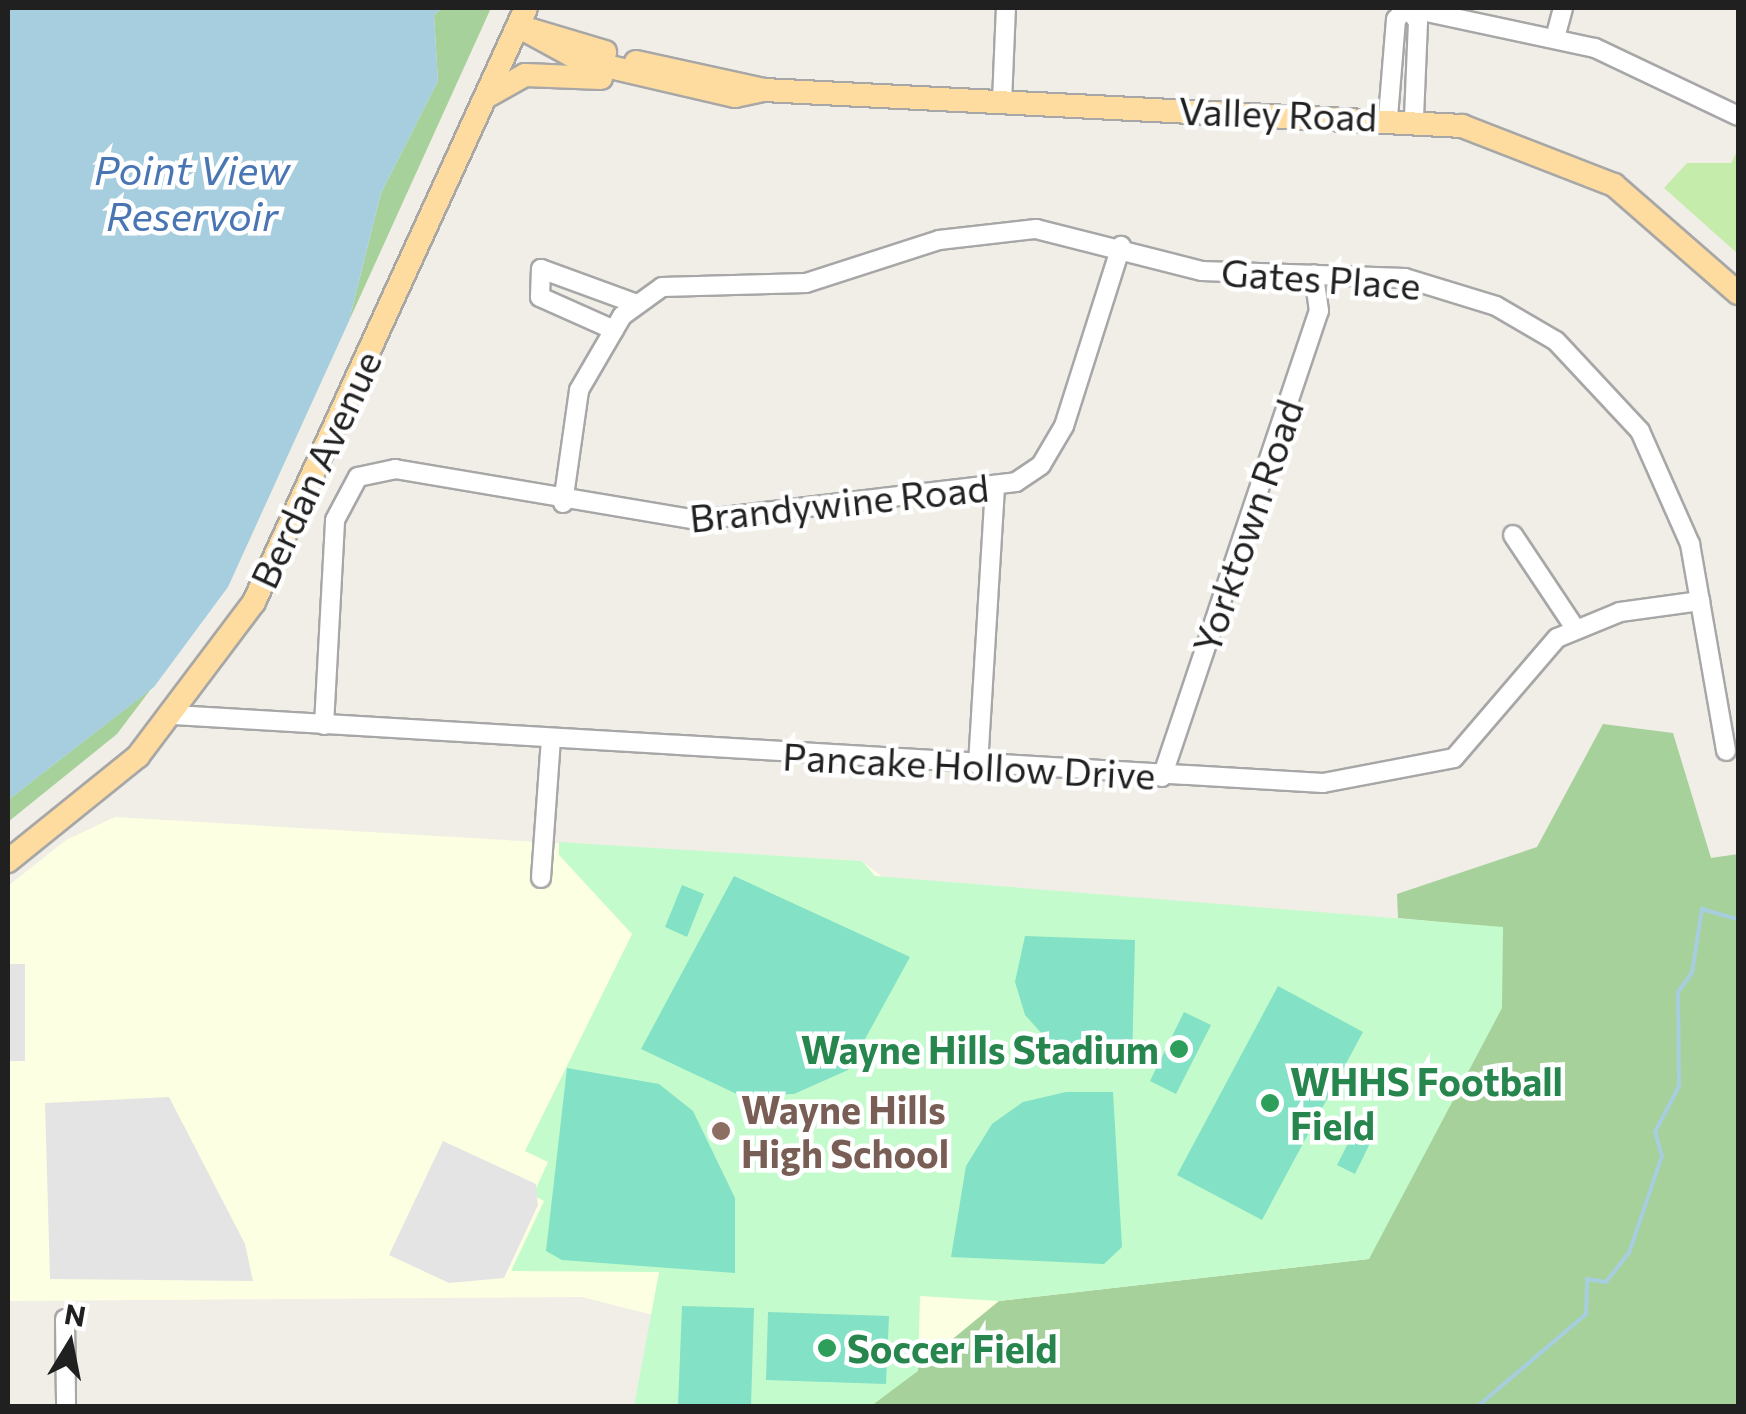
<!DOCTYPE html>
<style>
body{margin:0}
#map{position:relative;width:1746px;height:1414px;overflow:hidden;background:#f1eee7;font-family:Commissioner,sans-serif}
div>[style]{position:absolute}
.education>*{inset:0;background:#fdffe2}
.grass>*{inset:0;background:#c6ecac}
.forest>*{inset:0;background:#a6d19b}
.park>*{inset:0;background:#c4fbcd}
.pitch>*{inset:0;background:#83e1c5}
.parking>*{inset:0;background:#e4e4e4}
.water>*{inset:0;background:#a6cedf}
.stream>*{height:4px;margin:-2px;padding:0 2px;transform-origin:2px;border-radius:2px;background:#a6cedf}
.roads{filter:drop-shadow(2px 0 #a7a7a7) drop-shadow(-2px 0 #a7a7a7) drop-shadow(0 2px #a7a7a7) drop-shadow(0 -2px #a7a7a7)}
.minor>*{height:18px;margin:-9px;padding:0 9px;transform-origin:9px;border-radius:9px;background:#fff}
.major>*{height:22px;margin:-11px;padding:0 11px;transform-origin:11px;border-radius:11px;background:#fedc9f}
.dots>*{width:28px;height:28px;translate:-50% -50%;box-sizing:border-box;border:5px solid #fff;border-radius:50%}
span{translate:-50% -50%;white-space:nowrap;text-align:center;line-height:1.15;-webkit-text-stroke:9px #fff;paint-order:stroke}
.street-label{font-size:38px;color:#202020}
.leisure-label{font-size:38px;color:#27864d;font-weight:700}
.right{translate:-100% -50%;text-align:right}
.left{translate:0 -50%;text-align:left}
.education-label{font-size:38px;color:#785e54;font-weight:700}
.water-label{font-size:40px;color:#4976b3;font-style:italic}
.frame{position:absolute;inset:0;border:10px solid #202020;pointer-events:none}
.north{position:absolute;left:20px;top:1294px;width:100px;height:100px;-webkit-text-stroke:8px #fff;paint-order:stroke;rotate:10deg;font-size:28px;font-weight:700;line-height:40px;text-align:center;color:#202020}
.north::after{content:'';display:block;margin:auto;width:35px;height:45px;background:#202020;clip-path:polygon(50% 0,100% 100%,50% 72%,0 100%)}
</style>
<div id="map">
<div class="education">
<i style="clip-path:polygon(115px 817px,862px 861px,1369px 1259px,999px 1301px,871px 1406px,634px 1406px,653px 1315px,582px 1297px,8px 1301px,8px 886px,66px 840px)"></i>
</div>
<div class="grass">
<i style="clip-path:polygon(1738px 149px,1738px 254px,1664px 188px,1687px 163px,1731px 163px)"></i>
</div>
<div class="forest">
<i style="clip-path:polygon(442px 8px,491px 8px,349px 321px,381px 193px,438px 81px,434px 15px)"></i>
<i style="clip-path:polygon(151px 689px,117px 734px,8px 822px,8px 800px)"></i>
<i style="clip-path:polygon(1603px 724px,1673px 733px,1711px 858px,1738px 854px,1738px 1406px,871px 1406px,999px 1301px,1369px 1259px,1503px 928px,1398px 918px,1397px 894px,1537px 847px)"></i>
</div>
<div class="park">
<i style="clip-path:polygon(559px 842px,862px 861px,875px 876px,1503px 927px,1502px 1008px,1369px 1259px,999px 1301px,920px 1296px,918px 1371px,871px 1406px,634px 1406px,659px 1272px,511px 1271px,544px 1201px,533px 1195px,548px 1162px,525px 1151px,632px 934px,559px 855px)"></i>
</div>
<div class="pitch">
<i style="clip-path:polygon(734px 876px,910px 957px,848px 1070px,794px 1094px,741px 1096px,641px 1049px)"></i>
<i style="clip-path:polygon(682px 885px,704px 894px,687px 937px,665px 927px)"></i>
<i style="clip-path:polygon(1025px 936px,1135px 940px,1132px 1062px,1090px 1061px,1052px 1045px,1025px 1015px,1015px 982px)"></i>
<i style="clip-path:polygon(1278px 986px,1363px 1032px,1262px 1220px,1177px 1175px)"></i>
<i style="clip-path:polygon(1184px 1012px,1211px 1025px,1176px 1094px,1150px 1081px)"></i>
<i style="clip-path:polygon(567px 1068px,659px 1084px,693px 1111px,735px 1198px,735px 1273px,562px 1260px,546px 1251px)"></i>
<i style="clip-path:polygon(1066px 1092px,1113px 1092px,1122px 1247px,1104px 1264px,951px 1257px,966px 1166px,992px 1124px,1023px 1102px)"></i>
<i style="clip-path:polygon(1360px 1120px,1377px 1129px,1355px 1174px,1337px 1165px)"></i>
<i style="clip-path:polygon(682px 1306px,754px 1308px,751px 1406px,678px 1406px)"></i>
<i style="clip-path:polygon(768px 1312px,889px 1316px,886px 1384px,766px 1380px)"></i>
</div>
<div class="parking">
<i style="clip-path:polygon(8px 964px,25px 964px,25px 1061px,8px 1061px)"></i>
<i style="clip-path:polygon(169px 1097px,245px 1244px,253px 1281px,50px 1279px,45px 1103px)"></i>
<i style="clip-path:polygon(443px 1141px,536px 1184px,538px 1205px,504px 1278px,449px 1283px,389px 1255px)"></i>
</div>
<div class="water">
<i style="clip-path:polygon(8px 8px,442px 8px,434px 15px,438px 81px,381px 193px,349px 321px,228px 587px,154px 687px,8px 800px)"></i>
</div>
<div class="stream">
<i style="left:1478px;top:1406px;width:142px;rotate:-40.4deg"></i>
<i style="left:1586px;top:1314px;width:35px;rotate:-88deg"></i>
<i style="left:1587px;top:1279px;width:19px;rotate:9deg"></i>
<i style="left:1606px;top:1282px;width:37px;rotate:-52deg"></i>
<i style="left:1629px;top:1253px;width:102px;rotate:-71.2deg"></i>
<i style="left:1662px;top:1156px;width:25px;rotate:-106deg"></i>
<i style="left:1655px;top:1132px;width:52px;rotate:-62.4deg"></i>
<i style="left:1679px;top:1086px;width:94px;rotate:-90.6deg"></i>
<i style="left:1678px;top:992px;width:24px;rotate:-54deg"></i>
<i style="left:1692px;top:973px;width:65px;rotate:-81.1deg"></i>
<i style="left:1702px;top:909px;width:37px;rotate:16deg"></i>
</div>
<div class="roads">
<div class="minor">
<i style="left:1408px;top:8px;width:191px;rotate:12.1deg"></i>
<i style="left:1595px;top:48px;width:158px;rotate:25.4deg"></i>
<i style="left:1408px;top:8px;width:17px;rotate:54deg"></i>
<i style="left:1418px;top:22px;width:96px;rotate:92.4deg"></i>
<i style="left:1555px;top:38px;width:31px;rotate:-75deg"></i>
<i style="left:1002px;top:102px;width:94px;rotate:-87.6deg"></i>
<i style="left:1388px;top:117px;width:98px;rotate:-85.3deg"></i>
<i style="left:1396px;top:19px;width:16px;rotate:-43deg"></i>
<i style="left:614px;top:330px;width:81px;rotate:-156deg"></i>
<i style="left:540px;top:297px;width:28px;rotate:-88deg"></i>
<i style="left:541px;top:269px;width:99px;rotate:20.1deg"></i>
<i style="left:563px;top:503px;width:114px;rotate:-81.9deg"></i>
<i style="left:579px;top:390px;width:86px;rotate:-59.8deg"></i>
<i style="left:622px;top:316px;width:49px;rotate:-35.9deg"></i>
<i style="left:662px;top:287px;width:144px;rotate:-1.6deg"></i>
<i style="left:806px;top:283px;width:140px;rotate:-17.9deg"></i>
<i style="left:939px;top:240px;width:98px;rotate:-6.5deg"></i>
<i style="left:1036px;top:229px;width:171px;rotate:14.2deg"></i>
<i style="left:1202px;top:271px;width:203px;rotate:2deg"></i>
<i style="left:1405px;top:278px;width:95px;rotate:17.1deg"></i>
<i style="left:1496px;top:306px;width:69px;rotate:30.3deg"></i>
<i style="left:1556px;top:341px;width:123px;rotate:47deg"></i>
<i style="left:1640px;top:431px;width:124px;rotate:66.1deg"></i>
<i style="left:1690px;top:544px;width:210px;rotate:80.1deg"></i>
<i style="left:1513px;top:535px;width:112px;rotate:56.3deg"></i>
<i style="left:174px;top:715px;width:1151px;rotate:3.39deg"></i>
<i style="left:1323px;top:783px;width:133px;rotate:-10.8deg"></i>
<i style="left:1454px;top:758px;width:158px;rotate:-49.4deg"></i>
<i style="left:1557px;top:638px;width:68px;rotate:-22.4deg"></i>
<i style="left:1620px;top:612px;width:81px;rotate:-7.8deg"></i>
<i style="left:324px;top:725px;width:205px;rotate:-86.9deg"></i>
<i style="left:335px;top:520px;width:49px;rotate:-61.9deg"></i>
<i style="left:358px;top:477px;width:38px;rotate:-12deg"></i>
<i style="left:395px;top:469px;width:307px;rotate:9.6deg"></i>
<i style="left:698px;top:520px;width:320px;rotate:-6.8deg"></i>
<i style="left:1016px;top:482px;width:30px;rotate:-34deg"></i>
<i style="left:1041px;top:465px;width:45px;rotate:-59.5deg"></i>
<i style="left:1064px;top:426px;width:189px;rotate:-72.4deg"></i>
<i style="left:978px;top:765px;width:280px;rotate:-86.5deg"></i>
<i style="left:1162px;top:777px;width:492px;rotate:-71.4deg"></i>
<i style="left:1319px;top:311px;width:37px;rotate:-98deg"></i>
<i style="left:541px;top:878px;width:139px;rotate:-85.9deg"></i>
<i style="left:65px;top:1319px;width:87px;rotate:89.3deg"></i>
</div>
<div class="major">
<i style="left:518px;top:26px;width:71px;rotate:28.7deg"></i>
<i style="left:580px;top:60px;width:159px;rotate:13.1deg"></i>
<i style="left:735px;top:96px;width:30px;rotate:-12deg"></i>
<i style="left:764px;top:90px;width:699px;rotate:2.95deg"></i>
<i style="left:1462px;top:126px;width:163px;rotate:21.2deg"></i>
<i style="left:1614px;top:185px;width:164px;rotate:41.1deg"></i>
<i style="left:518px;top:26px;width:91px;rotate:16.6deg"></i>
<i style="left:636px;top:62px;width:131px;rotate:12.3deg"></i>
<i style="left:486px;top:97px;width:45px;rotate:-29.4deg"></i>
<i style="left:525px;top:75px;width:76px;rotate:2.3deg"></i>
<i style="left:8px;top:861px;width:167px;rotate:-38.9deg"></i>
<i style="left:138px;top:756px;width:193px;rotate:-53deg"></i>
<i style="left:254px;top:602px;width:653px;rotate:-65.4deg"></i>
</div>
</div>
<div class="dots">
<i style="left:1179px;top:1049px;background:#2e9e5b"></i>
<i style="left:1270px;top:1103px;background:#2e9e5b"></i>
<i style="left:721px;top:1131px;background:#8d6e63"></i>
<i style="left:827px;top:1348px;background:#2e9e5b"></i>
</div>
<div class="street-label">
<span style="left:1278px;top:113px;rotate:2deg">Valley Road</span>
<span style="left:1321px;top:278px;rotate:4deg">Gates Place</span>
<span style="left:315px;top:469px;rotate:-65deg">Berdan Avenue</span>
<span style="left:839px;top:502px;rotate:-6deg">Brandywine Road</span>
<span style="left:1247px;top:526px;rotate:-71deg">Yorktown Road</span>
<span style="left:969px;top:765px;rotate:3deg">Pancake Hollow Drive</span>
</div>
<div class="leisure-label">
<span class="right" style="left:1159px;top:1049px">Wayne Hills Stadium</span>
<span class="left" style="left:1290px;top:1103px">WHHS Football<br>Field</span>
<span class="left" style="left:847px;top:1348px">Soccer Field</span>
</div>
<div class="education-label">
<span class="left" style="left:741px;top:1131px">Wayne Hills<br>High School</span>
</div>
<div class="water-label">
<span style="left:192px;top:192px">Point View<br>Reservoir</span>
</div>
<div class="frame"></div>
<div class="north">N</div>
</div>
